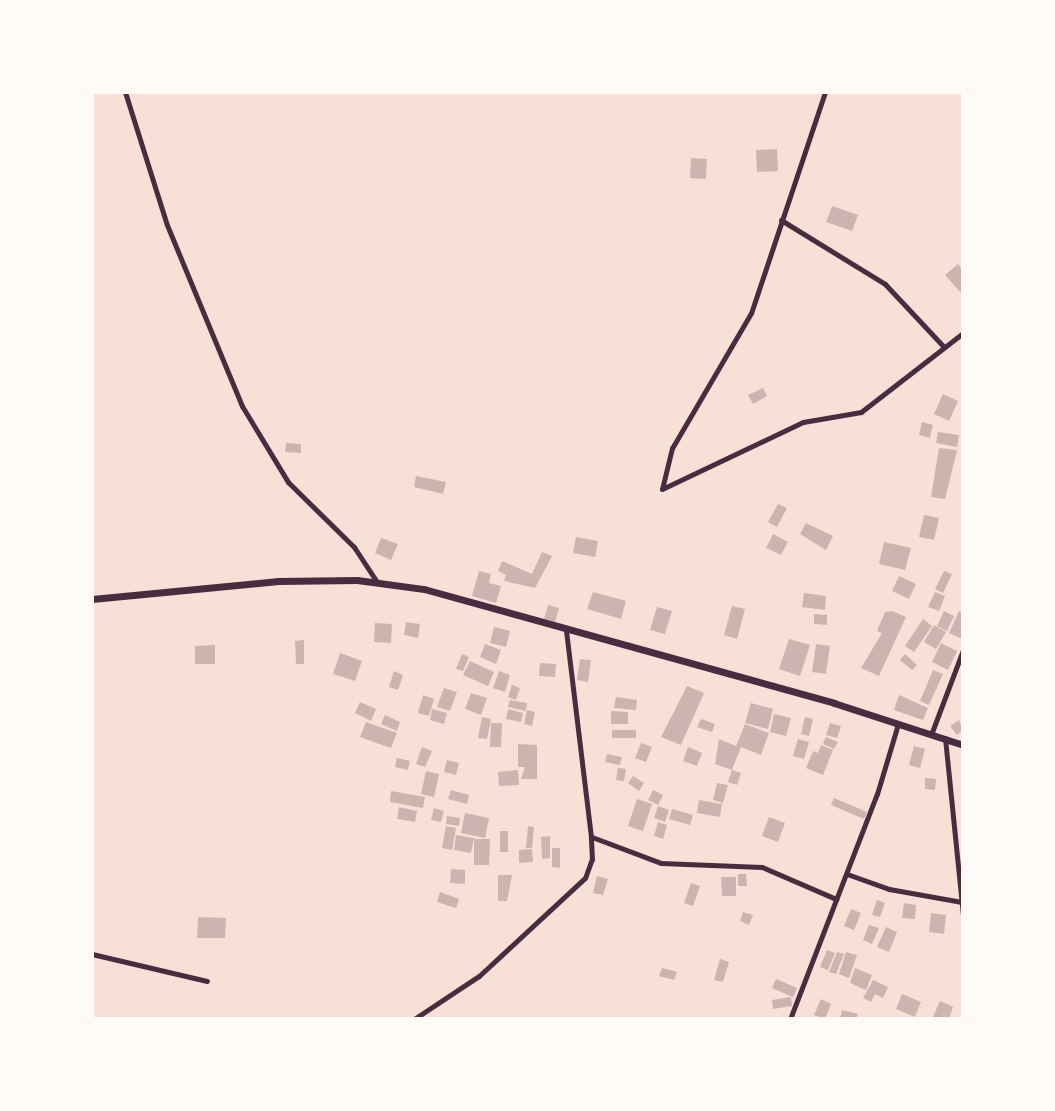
<!DOCTYPE html>
<style>
body{margin:0}
#map{position:relative;width:1055px;height:1111px;overflow:hidden;background:#f7e1d7;font-family:"Nunito Sans",sans-serif}
div>[style]{position:absolute}
.building>*{inset:0;background:#ccb4b1}
.minor>*{height:5px;margin:-2.5px;padding:0 2.5px;transform-origin:2.5px;border-radius:2.5px;background:#4a2c40}
.tertiary>*{height:7px;margin:-3.5px;padding:0 3.5px;transform-origin:3.5px;border-radius:3.5px;background:#4a2c40}
span{translate:-50% -50%;white-space:nowrap;text-align:center;line-height:1.15;-webkit-text-stroke:6px #fffaf5;paint-order:stroke}
.frame{position:absolute;inset:0;border:94px solid #fffaf5;pointer-events:none}
</style>
<div id="map">
<div class="building">
<i style="clip-path:polygon(777px 149px,778px 171px,757px 172px,756px 150px)"></i>
<i style="clip-path:polygon(691px 158px,707px 159px,706px 179px,690px 178px)"></i>
<i style="clip-path:polygon(832px 206px,858px 215px,852px 231px,826px 222px)"></i>
<i style="clip-path:polygon(958px 264px,963px 270px,963px 295px,945px 275px)"></i>
<i style="clip-path:polygon(763px 388px,767px 396px,753px 404px,748px 395px)"></i>
<i style="clip-path:polygon(943px 394px,958px 401px,949px 421px,934px 414px)"></i>
<i style="clip-path:polygon(922px 422px,933px 425px,930px 438px,919px 435px)"></i>
<i style="clip-path:polygon(938px 432px,959px 435px,957px 447px,936px 443px)"></i>
<i style="clip-path:polygon(286px 443px,301px 444px,301px 453px,285px 452px)"></i>
<i style="clip-path:polygon(939px 448px,957px 450px,945px 499px,931px 497px)"></i>
<i style="clip-path:polygon(416px 476px,446px 482px,443px 494px,414px 487px)"></i>
<i style="clip-path:polygon(778px 504px,787px 508px,777px 527px,768px 522px)"></i>
<i style="clip-path:polygon(924px 515px,939px 518px,934px 540px,919px 537px)"></i>
<i style="clip-path:polygon(806px 523px,833px 536px,826px 550px,800px 534px)"></i>
<i style="clip-path:polygon(773px 534px,788px 542px,781px 555px,766px 548px)"></i>
<i style="clip-path:polygon(576px 537px,598px 541px,595px 557px,573px 553px)"></i>
<i style="clip-path:polygon(381px 538px,398px 544px,391px 560px,375px 553px)"></i>
<i style="clip-path:polygon(884px 542px,911px 548px,905px 570px,879px 564px)"></i>
<i style="clip-path:polygon(542px 552px,552px 556px,535px 588px,504px 581px,506px 575px,498px 571px,502px 561px,532px 574px)"></i>
<i style="clip-path:polygon(479px 571px,491px 574px,489px 583px,501px 586px,496px 603px,472px 596px)"></i>
<i style="clip-path:polygon(944px 571px,952px 574px,943px 593px,935px 589px)"></i>
<i style="clip-path:polygon(899px 576px,916px 584px,909px 599px,892px 591px)"></i>
<i style="clip-path:polygon(593px 592px,626px 601px,621px 619px,587px 609px)"></i>
<i style="clip-path:polygon(935px 592px,945px 596px,939px 611px,928px 607px)"></i>
<i style="clip-path:polygon(804px 593px,826px 596px,825px 610px,802px 607px)"></i>
<i style="clip-path:polygon(548px 605px,559px 608px,555px 622px,544px 619px)"></i>
<i style="clip-path:polygon(732px 606px,745px 609px,737px 639px,724px 635px)"></i>
<i style="clip-path:polygon(657px 607px,672px 611px,665px 634px,650px 630px)"></i>
<i style="clip-path:polygon(892px 611px,906px 617px,879px 676px,861px 668px,882px 633px,877px 631px,885px 612px)"></i>
<i style="clip-path:polygon(944px 611px,954px 616px,947px 631px,937px 626px)"></i>
<i style="clip-path:polygon(959px 611px,963px 613px,962px 639px,949px 633px)"></i>
<i style="clip-path:polygon(814px 614px,827px 615px,827px 625px,814px 624px)"></i>
<i style="clip-path:polygon(923px 619px,932px 626px,914px 652px,905px 646px)"></i>
<i style="clip-path:polygon(406px 622px,420px 624px,418px 638px,404px 635px)"></i>
<i style="clip-path:polygon(375px 623px,392px 624px,391px 643px,374px 642px)"></i>
<i style="clip-path:polygon(934px 625px,946px 632px,936px 649px,924px 642px)"></i>
<i style="clip-path:polygon(494px 627px,510px 631px,506px 647px,490px 643px)"></i>
<i style="clip-path:polygon(789px 639px,810px 645px,800px 676px,779px 669px)"></i>
<i style="clip-path:polygon(304px 640px,304px 664px,296px 664px,295px 641px)"></i>
<i style="clip-path:polygon(941px 643px,957px 651px,948px 670px,932px 662px)"></i>
<i style="clip-path:polygon(485px 644px,501px 650px,496px 664px,480px 657px)"></i>
<i style="clip-path:polygon(816px 644px,830px 646px,826px 674px,812px 672px)"></i>
<i style="clip-path:polygon(215px 645px,215px 664px,195px 664px,195px 646px)"></i>
<i style="clip-path:polygon(340px 653px,362px 661px,355px 681px,333px 674px)"></i>
<i style="clip-path:polygon(462px 654px,469px 657px,463px 671px,456px 669px)"></i>
<i style="clip-path:polygon(905px 654px,917px 665px,912px 670px,900px 660px)"></i>
<i style="clip-path:polygon(580px 659px,591px 660px,588px 682px,577px 680px)"></i>
<i style="clip-path:polygon(470px 661px,494px 672px,488px 686px,463px 675px)"></i>
<i style="clip-path:polygon(540px 663px,556px 664px,555px 677px,539px 676px)"></i>
<i style="clip-path:polygon(933px 670px,943px 674px,929px 705px,920px 701px)"></i>
<i style="clip-path:polygon(394px 671px,403px 675px,398px 690px,389px 687px)"></i>
<i style="clip-path:polygon(499px 671px,510px 675px,505px 692px,493px 688px)"></i>
<i style="clip-path:polygon(512px 685px,520px 688px,516px 700px,508px 697px)"></i>
<i style="clip-path:polygon(687px 686px,704px 693px,681px 745px,661px 737px)"></i>
<i style="clip-path:polygon(444px 688px,457px 692px,450px 711px,437px 707px)"></i>
<i style="clip-path:polygon(471px 693px,487px 698px,481px 715px,465px 709px)"></i>
<i style="clip-path:polygon(423px 695px,434px 699px,429px 716px,418px 713px)"></i>
<i style="clip-path:polygon(899px 695px,928px 708px,923px 720px,894px 710px)"></i>
<i style="clip-path:polygon(616px 697px,637px 700px,636px 710px,614px 708px)"></i>
<i style="clip-path:polygon(510px 700px,527px 703px,526px 711px,508px 707px)"></i>
<i style="clip-path:polygon(360px 702px,376px 709px,371px 721px,355px 713px)"></i>
<i style="clip-path:polygon(751px 703px,773px 709px,768px 729px,745px 723px)"></i>
<i style="clip-path:polygon(432px 709px,447px 713px,444px 724px,430px 720px)"></i>
<i style="clip-path:polygon(508px 709px,523px 713px,521px 722px,506px 719px)"></i>
<i style="clip-path:polygon(527px 710px,535px 712px,532px 726px,524px 724px)"></i>
<i style="clip-path:polygon(611px 711px,628px 712px,628px 724px,611px 724px)"></i>
<i style="clip-path:polygon(774px 714px,791px 718px,786px 736px,770px 732px)"></i>
<i style="clip-path:polygon(385px 715px,400px 722px,397px 731px,381px 724px)"></i>
<i style="clip-path:polygon(482px 717px,491px 719px,487px 739px,478px 738px)"></i>
<i style="clip-path:polygon(805px 717px,813px 719px,809px 736px,801px 734px)"></i>
<i style="clip-path:polygon(701px 719px,715px 724px,712px 732px,697px 727px)"></i>
<i style="clip-path:polygon(959px 720px,963px 730px,957px 735px,950px 726px)"></i>
<i style="clip-path:polygon(366px 722px,397px 733px,391px 748px,360px 737px)"></i>
<i style="clip-path:polygon(491px 723px,502px 723px,501px 747px,490px 747px)"></i>
<i style="clip-path:polygon(830px 723px,841px 726px,837px 738px,826px 735px)"></i>
<i style="clip-path:polygon(745px 724px,769px 733px,761px 755px,741px 747px,732px 770px,715px 764px,719px 739px,736px 746px)"></i>
<i style="clip-path:polygon(612px 730px,636px 730px,636px 738px,612px 738px)"></i>
<i style="clip-path:polygon(826px 737px,838px 742px,834px 749px,823px 744px)"></i>
<i style="clip-path:polygon(798px 739px,809px 742px,804px 759px,793px 756px)"></i>
<i style="clip-path:polygon(641px 743px,652px 747px,646px 762px,635px 758px)"></i>
<i style="clip-path:polygon(518px 744px,537px 745px,537px 779px,521px 779px,525px 767px,518px 767px)"></i>
<i style="clip-path:polygon(821px 745px,833px 750px,823px 775px,806px 768px,813px 751px,818px 753px)"></i>
<i style="clip-path:polygon(914px 746px,925px 749px,920px 768px,909px 765px)"></i>
<i style="clip-path:polygon(422px 747px,432px 751px,425px 767px,416px 764px)"></i>
<i style="clip-path:polygon(688px 747px,702px 753px,697px 766px,683px 761px)"></i>
<i style="clip-path:polygon(607px 754px,622px 757px,620px 765px,605px 762px)"></i>
<i style="clip-path:polygon(397px 758px,410px 761px,408px 770px,395px 767px)"></i>
<i style="clip-path:polygon(447px 760px,459px 763px,456px 775px,444px 772px)"></i>
<i style="clip-path:polygon(618px 768px,626px 769px,624px 781px,616px 780px)"></i>
<i style="clip-path:polygon(518px 770px,519px 785px,499px 786px,498px 772px)"></i>
<i style="clip-path:polygon(732px 770px,741px 773px,737px 785px,728px 782px)"></i>
<i style="clip-path:polygon(426px 771px,439px 774px,434px 797px,421px 794px)"></i>
<i style="clip-path:polygon(633px 776px,644px 783px,639px 791px,628px 783px)"></i>
<i style="clip-path:polygon(925px 778px,936px 779px,935px 790px,925px 789px)"></i>
<i style="clip-path:polygon(717px 783px,728px 785px,723px 803px,713px 800px)"></i>
<i style="clip-path:polygon(451px 790px,469px 795px,467px 804px,448px 799px)"></i>
<i style="clip-path:polygon(653px 790px,663px 795px,658px 805px,648px 800px)"></i>
<i style="clip-path:polygon(391px 791px,425px 797px,423px 808px,390px 802px)"></i>
<i style="clip-path:polygon(834px 798px,867px 812px,864px 819px,831px 805px)"></i>
<i style="clip-path:polygon(637px 799px,652px 804px,643px 831px,628px 826px)"></i>
<i style="clip-path:polygon(699px 800px,722px 804px,720px 817px,697px 813px)"></i>
<i style="clip-path:polygon(658px 806px,669px 810px,665px 822px,654px 818px)"></i>
<i style="clip-path:polygon(399px 807px,417px 811px,415px 822px,397px 819px)"></i>
<i style="clip-path:polygon(434px 808px,444px 811px,441px 822px,431px 820px)"></i>
<i style="clip-path:polygon(672px 809px,693px 815px,690px 825px,669px 819px)"></i>
<i style="clip-path:polygon(465px 813px,489px 818px,485px 838px,461px 833px)"></i>
<i style="clip-path:polygon(447px 816px,460px 818px,459px 826px,446px 824px)"></i>
<i style="clip-path:polygon(769px 817px,785px 823px,778px 842px,762px 836px)"></i>
<i style="clip-path:polygon(658px 822px,667px 825px,663px 839px,654px 836px)"></i>
<i style="clip-path:polygon(446px 826px,456px 828px,452px 850px,442px 848px)"></i>
<i style="clip-path:polygon(528px 826px,534px 827px,532px 848px,526px 848px)"></i>
<i style="clip-path:polygon(500px 831px,508px 831px,508px 852px,500px 852px)"></i>
<i style="clip-path:polygon(456px 835px,474px 838px,471px 853px,454px 850px)"></i>
<i style="clip-path:polygon(550px 836px,550px 858px,542px 859px,541px 837px)"></i>
<i style="clip-path:polygon(474px 839px,490px 839px,489px 865px,474px 865px)"></i>
<i style="clip-path:polygon(552px 848px,560px 848px,560px 868px,552px 867px)"></i>
<i style="clip-path:polygon(532px 849px,533px 862px,519px 863px,519px 850px)"></i>
<i style="clip-path:polygon(451px 869px,465px 870px,465px 884px,450px 883px)"></i>
<i style="clip-path:polygon(738px 874px,746px 874px,747px 886px,738px 886px)"></i>
<i style="clip-path:polygon(498px 875px,512px 875px,507px 901px,498px 901px)"></i>
<i style="clip-path:polygon(597px 876px,608px 879px,603px 895px,593px 893px)"></i>
<i style="clip-path:polygon(721px 877px,736px 877px,736px 896px,722px 896px)"></i>
<i style="clip-path:polygon(691px 883px,700px 886px,693px 906px,684px 903px)"></i>
<i style="clip-path:polygon(440px 892px,459px 899px,456px 908px,437px 902px)"></i>
<i style="clip-path:polygon(877px 900px,885px 903px,880px 917px,872px 915px)"></i>
<i style="clip-path:polygon(904px 903px,916px 905px,915px 919px,902px 918px)"></i>
<i style="clip-path:polygon(851px 909px,861px 913px,854px 930px,844px 926px)"></i>
<i style="clip-path:polygon(743px 912px,753px 915px,749px 925px,740px 921px)"></i>
<i style="clip-path:polygon(931px 913px,946px 915px,944px 934px,929px 932px)"></i>
<i style="clip-path:polygon(198px 917px,226px 918px,225px 938px,197px 938px)"></i>
<i style="clip-path:polygon(869px 925px,879px 928px,872px 944px,863px 940px)"></i>
<i style="clip-path:polygon(886px 927px,897px 932px,889px 952px,877px 947px)"></i>
<i style="clip-path:polygon(827px 950px,835px 953px,828px 970px,820px 967px)"></i>
<i style="clip-path:polygon(837px 952px,844px 954px,836px 974px,829px 972px)"></i>
<i style="clip-path:polygon(846px 952px,857px 955px,849px 978px,839px 974px)"></i>
<i style="clip-path:polygon(720px 959px,729px 962px,723px 982px,714px 980px)"></i>
<i style="clip-path:polygon(662px 968px,677px 972px,674px 980px,659px 976px)"></i>
<i style="clip-path:polygon(855px 968px,872px 975px,866px 990px,850px 983px)"></i>
<i style="clip-path:polygon(776px 979px,797px 988px,793px 997px,772px 988px)"></i>
<i style="clip-path:polygon(873px 980px,888px 987px,883px 998px,875px 994px,871px 1002px,863px 998px)"></i>
<i style="clip-path:polygon(902px 994px,921px 1002px,915px 1017px,896px 1009px)"></i>
<i style="clip-path:polygon(791px 997px,792px 1006px,773px 1009px,772px 1000px)"></i>
<i style="clip-path:polygon(821px 999px,831px 1004px,825px 1019px,814px 1015px)"></i>
<i style="clip-path:polygon(940px 1001px,953px 1007px,949px 1019px,932px 1019px)"></i>
<i style="clip-path:polygon(842px 1010px,858px 1014px,856px 1019px,840px 1019px)"></i>
</div>
<div class="minor">
<i style="left:125px;top:92px;width:139px;rotate:72.5deg"></i>
<i style="left:167px;top:225px;width:196px;rotate:67.5deg"></i>
<i style="left:242px;top:406px;width:89px;rotate:58.8deg"></i>
<i style="left:288px;top:482px;width:93px;rotate:44.6deg"></i>
<i style="left:354px;top:547px;width:42px;rotate:56.7deg"></i>
<i style="left:825px;top:92px;width:233px;rotate:108.5deg"></i>
<i style="left:751px;top:313px;width:156px;rotate:120.3deg"></i>
<i style="left:672px;top:448px;width:42px;rotate:103.7deg"></i>
<i style="left:662px;top:489px;width:156px;rotate:-25.4deg"></i>
<i style="left:803px;top:422px;width:59px;rotate:-9.8deg"></i>
<i style="left:861px;top:412px;width:129px;rotate:-37.8deg"></i>
<i style="left:781px;top:220px;width:122px;rotate:31.6deg"></i>
<i style="left:885px;top:284px;width:85px;rotate:46.9deg"></i>
<i style="left:932px;top:732px;width:88px;rotate:-69.3deg"></i>
<i style="left:945px;top:738px;width:177px;rotate:84.2deg"></i>
<i style="left:592px;top:837px;width:74px;rotate:20.6deg"></i>
<i style="left:661px;top:863px;width:101px;rotate:2.3deg"></i>
<i style="left:762px;top:867px;width:81px;rotate:23.4deg"></i>
<i style="left:847px;top:874px;width:45px;rotate:19.7deg"></i>
<i style="left:889px;top:889px;width:74px;rotate:10.1deg"></i>
<i style="left:92px;top:954px;width:118px;rotate:13.2deg"></i>
<i style="left:414px;top:1019px;width:78px;rotate:-33.5deg"></i>
<i style="left:479px;top:976px;width:144px;rotate:-42.8deg"></i>
<i style="left:585px;top:878px;width:20px;rotate:-70deg"></i>
<i style="left:592px;top:859px;width:22px;rotate:-93deg"></i>
<i style="left:591px;top:837px;width:209px;rotate:-96.9deg"></i>
<i style="left:790px;top:1019px;width:241px;rotate:-68.9deg"></i>
<i style="left:877px;top:794px;width:73px;rotate:-73.3deg"></i>
</div>
<div class="tertiary">
<i style="left:92px;top:599px;width:187px;rotate:-5.5deg"></i>
<i style="left:278px;top:581px;width:79px;rotate:-0.7deg"></i>
<i style="left:357px;top:580px;width:68px;rotate:7.7deg"></i>
<i style="left:424px;top:589px;width:426px;rotate:15.5deg"></i>
<i style="left:834px;top:703px;width:136px;rotate:18deg"></i>
</div>
<div class="frame"></div>
</div>
